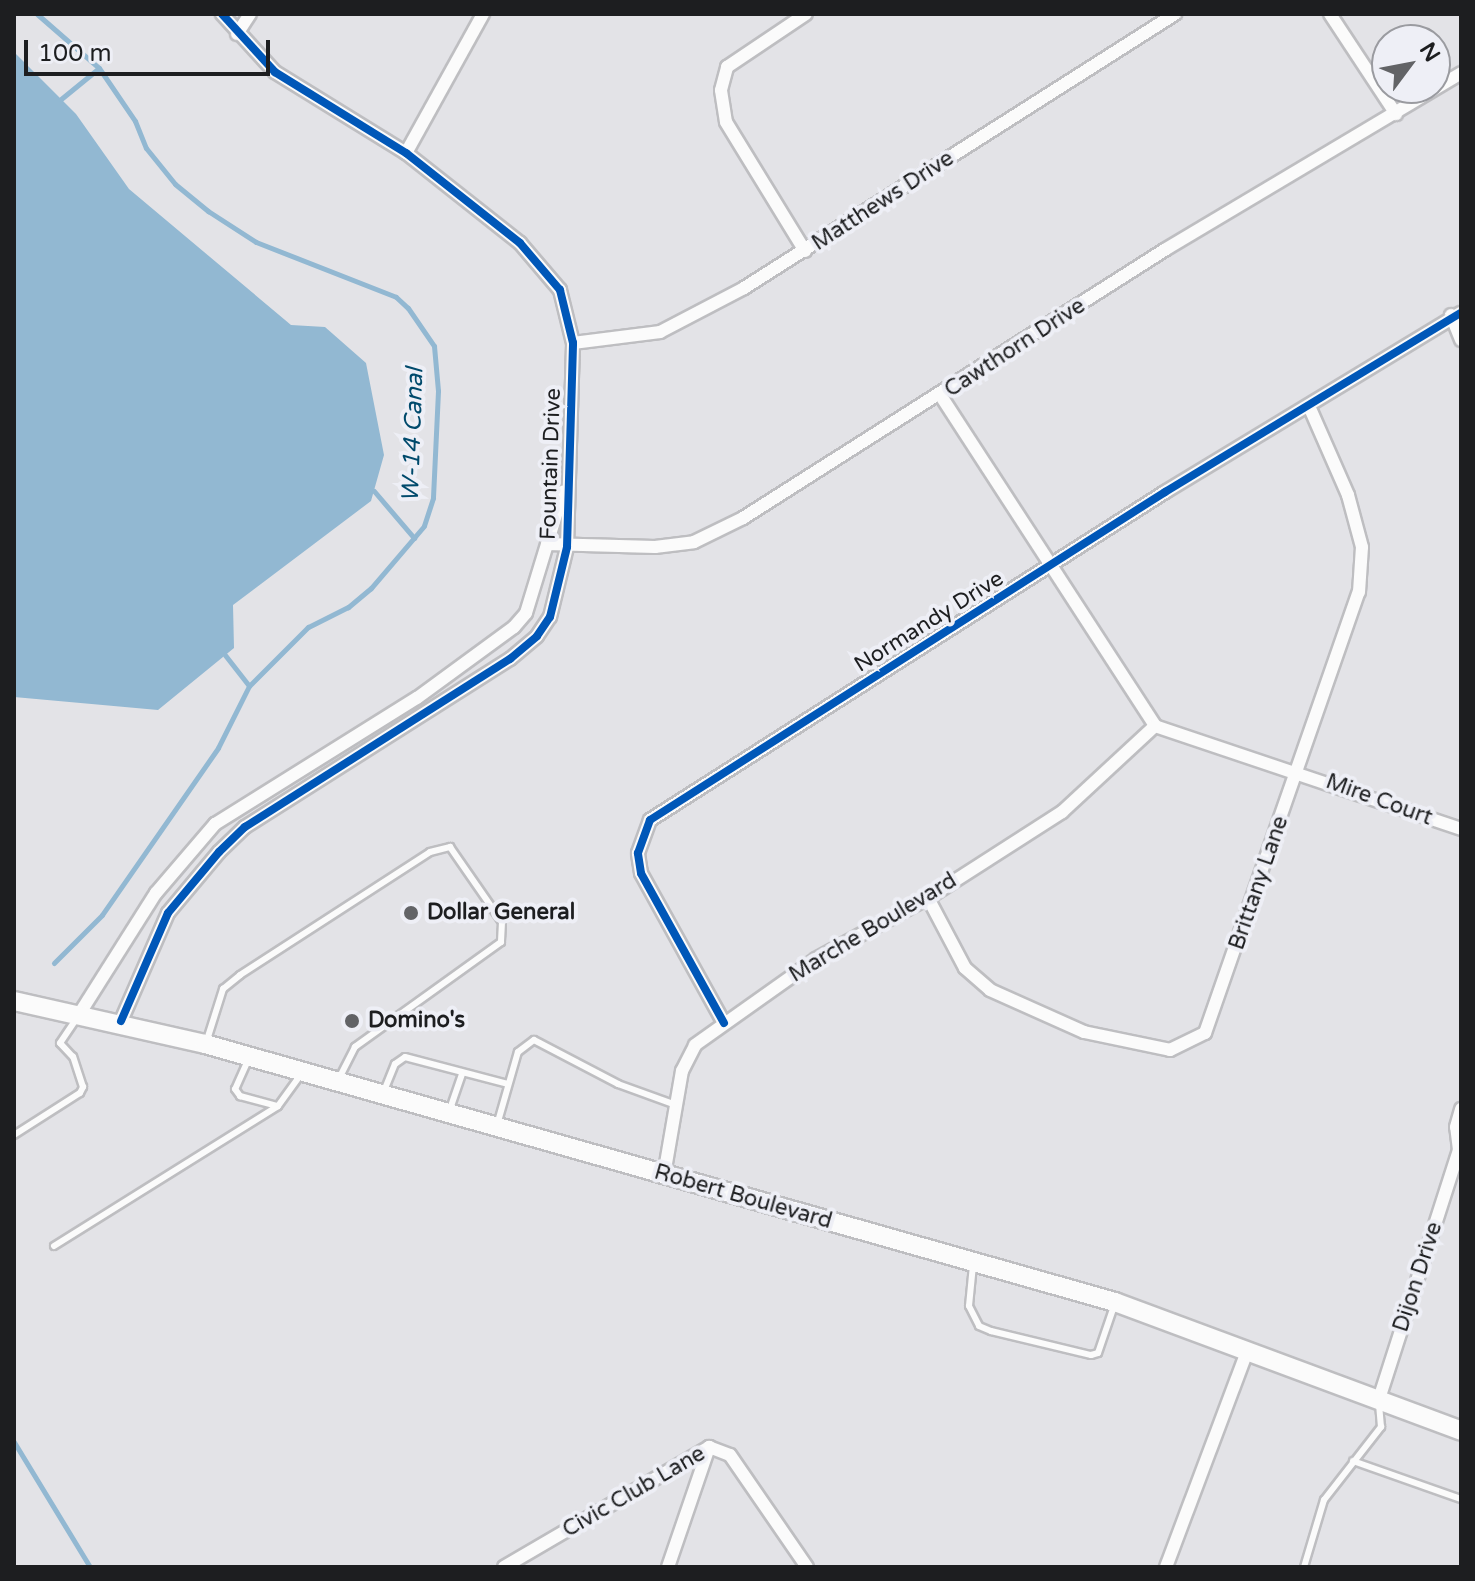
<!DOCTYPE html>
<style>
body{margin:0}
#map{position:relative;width:1475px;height:1581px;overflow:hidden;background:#e3e3e7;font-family:"Varela Round",sans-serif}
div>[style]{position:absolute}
.water>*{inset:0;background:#92b8d2}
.stream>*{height:5px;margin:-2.5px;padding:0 2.5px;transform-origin:2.5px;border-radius:2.5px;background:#92b8d2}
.roads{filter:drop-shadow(2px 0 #bebec1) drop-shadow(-2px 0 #bebec1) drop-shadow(0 2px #bebec1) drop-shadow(0 -2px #bebec1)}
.service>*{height:6px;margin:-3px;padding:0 3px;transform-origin:3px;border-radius:3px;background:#fbfbfb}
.minor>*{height:12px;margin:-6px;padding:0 6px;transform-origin:6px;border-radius:6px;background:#fbfbfb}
.secondary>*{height:18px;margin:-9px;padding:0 9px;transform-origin:9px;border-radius:9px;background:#fbfbfb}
.cycleway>*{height:8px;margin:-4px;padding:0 4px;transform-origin:4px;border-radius:4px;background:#0057b8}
.dots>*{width:22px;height:22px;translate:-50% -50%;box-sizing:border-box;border:4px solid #eeeff6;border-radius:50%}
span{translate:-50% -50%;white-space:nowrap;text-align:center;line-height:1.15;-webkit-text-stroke:8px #eeeff6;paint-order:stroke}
.street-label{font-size:22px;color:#1d1e20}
.poi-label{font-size:22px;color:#1d1e20;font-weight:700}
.left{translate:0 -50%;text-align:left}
.water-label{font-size:24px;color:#004a6c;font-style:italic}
.frame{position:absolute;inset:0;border:16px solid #1d1e20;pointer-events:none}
.north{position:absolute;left:1371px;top:24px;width:80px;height:80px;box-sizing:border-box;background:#eeeff6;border:2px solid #9a9ba0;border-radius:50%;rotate:58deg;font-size:22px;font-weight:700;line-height:32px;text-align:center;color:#1d1e20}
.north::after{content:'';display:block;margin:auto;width:28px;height:36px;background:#626366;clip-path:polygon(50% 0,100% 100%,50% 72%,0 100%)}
.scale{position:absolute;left:24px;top:40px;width:246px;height:36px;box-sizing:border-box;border:4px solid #1d1e20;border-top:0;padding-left:10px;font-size:24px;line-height:28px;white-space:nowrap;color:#1d1e20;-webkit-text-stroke:6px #eeeff6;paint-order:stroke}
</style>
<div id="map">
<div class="water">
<i style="clip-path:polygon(14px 52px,76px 114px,129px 189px,291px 325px,325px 327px,366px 363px,384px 455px,371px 501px,233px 605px,234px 648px,158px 710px,14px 697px)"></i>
</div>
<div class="stream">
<i style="left:37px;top:14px;width:82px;rotate:41.1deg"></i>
<i style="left:99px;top:68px;width:64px;rotate:55.8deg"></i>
<i style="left:135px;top:121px;width:29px;rotate:68deg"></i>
<i style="left:146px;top:148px;width:46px;rotate:51.1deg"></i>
<i style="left:175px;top:184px;width:43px;rotate:39.3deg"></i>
<i style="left:208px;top:211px;width:57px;rotate:32.9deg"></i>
<i style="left:256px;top:242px;width:150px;rotate:21.4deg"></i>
<i style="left:396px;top:297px;width:16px;rotate:43deg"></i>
<i style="left:408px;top:308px;width:46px;rotate:55.6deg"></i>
<i style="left:434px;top:346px;width:45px;rotate:84.9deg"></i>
<i style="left:438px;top:391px;width:107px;rotate:92.7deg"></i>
<i style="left:433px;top:498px;width:29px;rotate:108deg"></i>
<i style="left:424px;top:526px;width:82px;rotate:130.5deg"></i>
<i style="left:371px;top:588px;width:30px;rotate:140deg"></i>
<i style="left:348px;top:607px;width:45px;rotate:153.4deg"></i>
<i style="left:308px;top:627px;width:83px;rotate:135deg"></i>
<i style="left:249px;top:686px;width:69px;rotate:116.6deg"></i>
<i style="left:218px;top:748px;width:203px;rotate:124.8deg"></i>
<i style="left:102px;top:915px;width:68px;rotate:135deg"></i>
<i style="left:61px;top:99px;width:49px;rotate:-39.2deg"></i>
<i style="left:374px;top:491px;width:62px;rotate:49.6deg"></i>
<i style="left:225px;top:655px;width:39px;rotate:52deg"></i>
<i style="left:14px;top:1442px;width:146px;rotate:58.7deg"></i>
</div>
<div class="roads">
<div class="service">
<i style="left:206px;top:1043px;width:57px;rotate:-72.5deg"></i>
<i style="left:223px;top:989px;width:22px;rotate:-39deg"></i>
<i style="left:240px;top:975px;width:226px;rotate:-32.9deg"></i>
<i style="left:430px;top:852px;width:21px;rotate:-14deg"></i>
<i style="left:450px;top:847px;width:91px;rotate:55.3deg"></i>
<i style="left:502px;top:922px;width:20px;rotate:93deg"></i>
<i style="left:501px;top:942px;width:180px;rotate:144.3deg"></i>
<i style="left:355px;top:1047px;width:36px;rotate:117deg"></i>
<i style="left:249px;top:1058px;width:34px;rotate:114deg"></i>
<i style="left:235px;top:1089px;width:9px;rotate:54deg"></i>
<i style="left:240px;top:1096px;width:39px;rotate:15deg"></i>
<i style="left:384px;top:1091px;width:29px;rotate:-68deg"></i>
<i style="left:395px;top:1064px;width:12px;rotate:-35deg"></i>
<i style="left:405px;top:1057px;width:106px;rotate:14.7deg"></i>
<i style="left:450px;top:1109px;width:37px;rotate:-71deg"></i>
<i style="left:497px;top:1125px;width:76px;rotate:-74deg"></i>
<i style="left:518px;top:1052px;width:20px;rotate:-37deg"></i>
<i style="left:534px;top:1040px;width:95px;rotate:27.6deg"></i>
<i style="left:618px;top:1084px;width:62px;rotate:19.9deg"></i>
<i style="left:14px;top:1135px;width:78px;rotate:-32.5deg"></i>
<i style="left:80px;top:1093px;width:7px;rotate:-63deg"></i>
<i style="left:83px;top:1087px;width:32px;rotate:-108deg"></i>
<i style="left:73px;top:1057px;width:19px;rotate:-133deg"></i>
<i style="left:60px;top:1043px;width:29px;rotate:-56deg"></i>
<i style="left:54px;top:1246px;width:264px;rotate:-32deg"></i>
<i style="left:278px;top:1106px;width:37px;rotate:-54deg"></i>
<i style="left:973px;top:1265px;width:41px;rotate:95.6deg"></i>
<i style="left:969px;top:1306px;width:22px;rotate:63deg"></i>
<i style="left:979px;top:1326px;width:13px;rotate:23deg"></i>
<i style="left:991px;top:1331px;width:103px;rotate:13.5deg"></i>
<i style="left:1091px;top:1355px;width:7px;rotate:-16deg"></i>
<i style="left:1098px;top:1353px;width:50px;rotate:-71.2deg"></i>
<i style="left:1353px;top:1461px;width:114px;rotate:19.4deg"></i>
<i style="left:1304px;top:1567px;width:70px;rotate:-73.4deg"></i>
<i style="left:1324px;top:1500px;width:93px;rotate:-52deg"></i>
<i style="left:1381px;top:1427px;width:24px;rotate:-95deg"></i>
</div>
<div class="minor">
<i style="left:1330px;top:14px;width:120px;rotate:56.6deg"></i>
<i style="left:237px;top:34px;width:24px;rotate:-57deg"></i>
<i style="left:406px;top:153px;width:159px;rotate:-61deg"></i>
<i style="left:805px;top:251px;width:151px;rotate:-121.5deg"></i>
<i style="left:726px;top:122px;width:32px;rotate:-99deg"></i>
<i style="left:721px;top:90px;width:24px;rotate:-75deg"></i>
<i style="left:727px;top:67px;width:95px;rotate:-33.9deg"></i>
<i style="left:1451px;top:315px;width:27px;rotate:68deg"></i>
<i style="left:573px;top:343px;width:88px;rotate:-7.2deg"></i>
<i style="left:660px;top:332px;width:95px;rotate:-27.6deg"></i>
<i style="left:744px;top:288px;width:511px;rotate:-32.45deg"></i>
<i style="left:941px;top:396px;width:393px;rotate:57deg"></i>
<i style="left:1155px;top:726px;width:323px;rotate:18.6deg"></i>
<i style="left:547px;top:544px;width:108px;rotate:1.6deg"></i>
<i style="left:655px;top:547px;width:39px;rotate:-7deg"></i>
<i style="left:694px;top:542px;width:55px;rotate:-26.1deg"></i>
<i style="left:743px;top:518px;width:501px;rotate:-32.45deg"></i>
<i style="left:1166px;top:249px;width:344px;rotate:-30.8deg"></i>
<i style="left:928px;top:898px;width:79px;rotate:62.1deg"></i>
<i style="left:965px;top:968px;width:33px;rotate:41deg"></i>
<i style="left:990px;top:990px;width:103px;rotate:24.1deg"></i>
<i style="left:1084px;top:1032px;width:88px;rotate:11.8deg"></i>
<i style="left:1170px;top:1050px;width:39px;rotate:-26deg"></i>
<i style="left:1205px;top:1033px;width:467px;rotate:-70.8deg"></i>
<i style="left:1359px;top:592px;width:45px;rotate:-86.2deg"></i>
<i style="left:1362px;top:547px;width:54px;rotate:-105.1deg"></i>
<i style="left:1348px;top:495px;width:97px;rotate:-113.7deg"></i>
<i style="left:80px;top:1013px;width:142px;rotate:-57.7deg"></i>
<i style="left:156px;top:893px;width:91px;rotate:-49.5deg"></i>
<i style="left:215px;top:824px;width:238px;rotate:-32deg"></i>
<i style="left:417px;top:698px;width:120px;rotate:-36.2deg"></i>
<i style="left:514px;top:627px;width:18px;rotate:-49deg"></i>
<i style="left:526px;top:613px;width:127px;rotate:-73deg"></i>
<i style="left:121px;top:1021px;width:118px;rotate:-66.5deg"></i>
<i style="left:168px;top:913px;width:80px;rotate:-50.1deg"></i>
<i style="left:219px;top:852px;width:36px;rotate:-44deg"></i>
<i style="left:245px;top:827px;width:314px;rotate:-32.4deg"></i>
<i style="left:510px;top:659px;width:35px;rotate:-40deg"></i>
<i style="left:537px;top:636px;width:23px;rotate:-56deg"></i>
<i style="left:550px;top:617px;width:72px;rotate:-76.3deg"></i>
<i style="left:567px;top:547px;width:204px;rotate:-88.3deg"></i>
<i style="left:573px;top:343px;width:55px;rotate:-103.8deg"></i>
<i style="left:560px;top:290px;width:62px;rotate:-130.4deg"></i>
<i style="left:520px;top:243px;width:145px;rotate:-141.7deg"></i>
<i style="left:406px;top:153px;width:154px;rotate:-148.3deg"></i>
<i style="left:275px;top:72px;width:79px;rotate:-132.4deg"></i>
<i style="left:724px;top:1023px;width:171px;rotate:-119deg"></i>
<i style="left:641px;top:873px;width:20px;rotate:-99deg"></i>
<i style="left:638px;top:853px;width:35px;rotate:-70deg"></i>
<i style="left:650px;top:820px;width:611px;rotate:-32.49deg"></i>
<i style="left:1165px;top:492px;width:346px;rotate:-31.2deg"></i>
<i style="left:664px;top:1175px;width:106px;rotate:-80.2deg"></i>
<i style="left:682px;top:1071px;width:29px;rotate:-63deg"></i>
<i style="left:695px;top:1045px;width:148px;rotate:-35.4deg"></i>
<i style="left:816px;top:959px;width:128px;rotate:-28.6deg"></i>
<i style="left:928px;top:898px;width:159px;rotate:-32.7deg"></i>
<i style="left:1062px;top:812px;width:127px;rotate:-42.8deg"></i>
<i style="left:1379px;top:1399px;width:262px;rotate:-72.2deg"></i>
<i style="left:1459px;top:1150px;width:23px;rotate:-97deg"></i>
<i style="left:1456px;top:1127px;width:19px;rotate:-74deg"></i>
<i style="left:504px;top:1567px;width:238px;rotate:-30.3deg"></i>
<i style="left:709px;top:1447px;width:22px;rotate:21deg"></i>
<i style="left:730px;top:1455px;width:136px;rotate:55.5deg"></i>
<i style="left:668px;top:1567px;width:127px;rotate:-71.1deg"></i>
<i style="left:1166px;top:1567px;width:233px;rotate:-69.4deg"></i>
</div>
<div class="secondary">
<i style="left:14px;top:1001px;width:196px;rotate:12.7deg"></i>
<i style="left:205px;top:1044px;width:946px;rotate:15.83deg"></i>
<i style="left:1115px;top:1302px;width:369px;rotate:20.4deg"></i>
</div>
</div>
<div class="cycleway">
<i style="left:121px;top:1021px;width:118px;rotate:-66.5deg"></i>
<i style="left:168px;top:913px;width:80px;rotate:-50.1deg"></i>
<i style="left:219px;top:852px;width:36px;rotate:-44deg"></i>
<i style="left:245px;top:827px;width:314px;rotate:-32.4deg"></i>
<i style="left:510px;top:659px;width:35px;rotate:-40deg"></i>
<i style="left:537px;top:636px;width:23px;rotate:-56deg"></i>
<i style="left:550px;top:617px;width:72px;rotate:-76.3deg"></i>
<i style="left:567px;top:547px;width:204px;rotate:-88.3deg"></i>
<i style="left:573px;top:343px;width:55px;rotate:-103.8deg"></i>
<i style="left:560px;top:290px;width:62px;rotate:-130.4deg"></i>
<i style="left:520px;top:243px;width:145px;rotate:-141.7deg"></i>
<i style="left:406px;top:153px;width:154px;rotate:-148.3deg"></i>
<i style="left:275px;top:72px;width:79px;rotate:-132.4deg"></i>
<i style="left:724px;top:1023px;width:171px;rotate:-119deg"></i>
<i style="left:641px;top:873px;width:20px;rotate:-99deg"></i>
<i style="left:638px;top:853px;width:35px;rotate:-70deg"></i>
<i style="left:650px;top:820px;width:611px;rotate:-32.49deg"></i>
<i style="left:1165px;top:492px;width:346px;rotate:-31.2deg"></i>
</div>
<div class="dots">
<i style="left:411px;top:913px;background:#626366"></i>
<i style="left:352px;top:1021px;background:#626366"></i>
</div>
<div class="street-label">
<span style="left:883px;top:201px;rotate:-33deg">Matthews Drive</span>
<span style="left:1015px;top:348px;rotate:-33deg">Cawthorn Drive</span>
<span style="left:551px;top:464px;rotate:-88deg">Fountain Drive</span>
<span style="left:929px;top:622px;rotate:-32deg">Normandy Drive</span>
<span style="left:1379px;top:800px;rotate:20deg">Mire Court</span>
<span style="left:1259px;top:883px;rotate:-71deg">Brittany Lane</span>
<span style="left:873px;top:928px;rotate:-31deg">Marche Boulevard</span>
<span style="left:743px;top:1197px;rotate:16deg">Robert Boulevard</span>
<span style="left:1418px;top:1277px;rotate:-72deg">Dijon Drive</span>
<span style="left:634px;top:1492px;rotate:-30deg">Civic Club Lane</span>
</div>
<div class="poi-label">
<span class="left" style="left:427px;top:913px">Dollar General</span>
<span class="left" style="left:368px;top:1021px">Domino's</span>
</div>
<div class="water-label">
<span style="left:413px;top:435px;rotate:-88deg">W-14 Canal</span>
</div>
<div class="frame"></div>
<div class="north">N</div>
<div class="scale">100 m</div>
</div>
